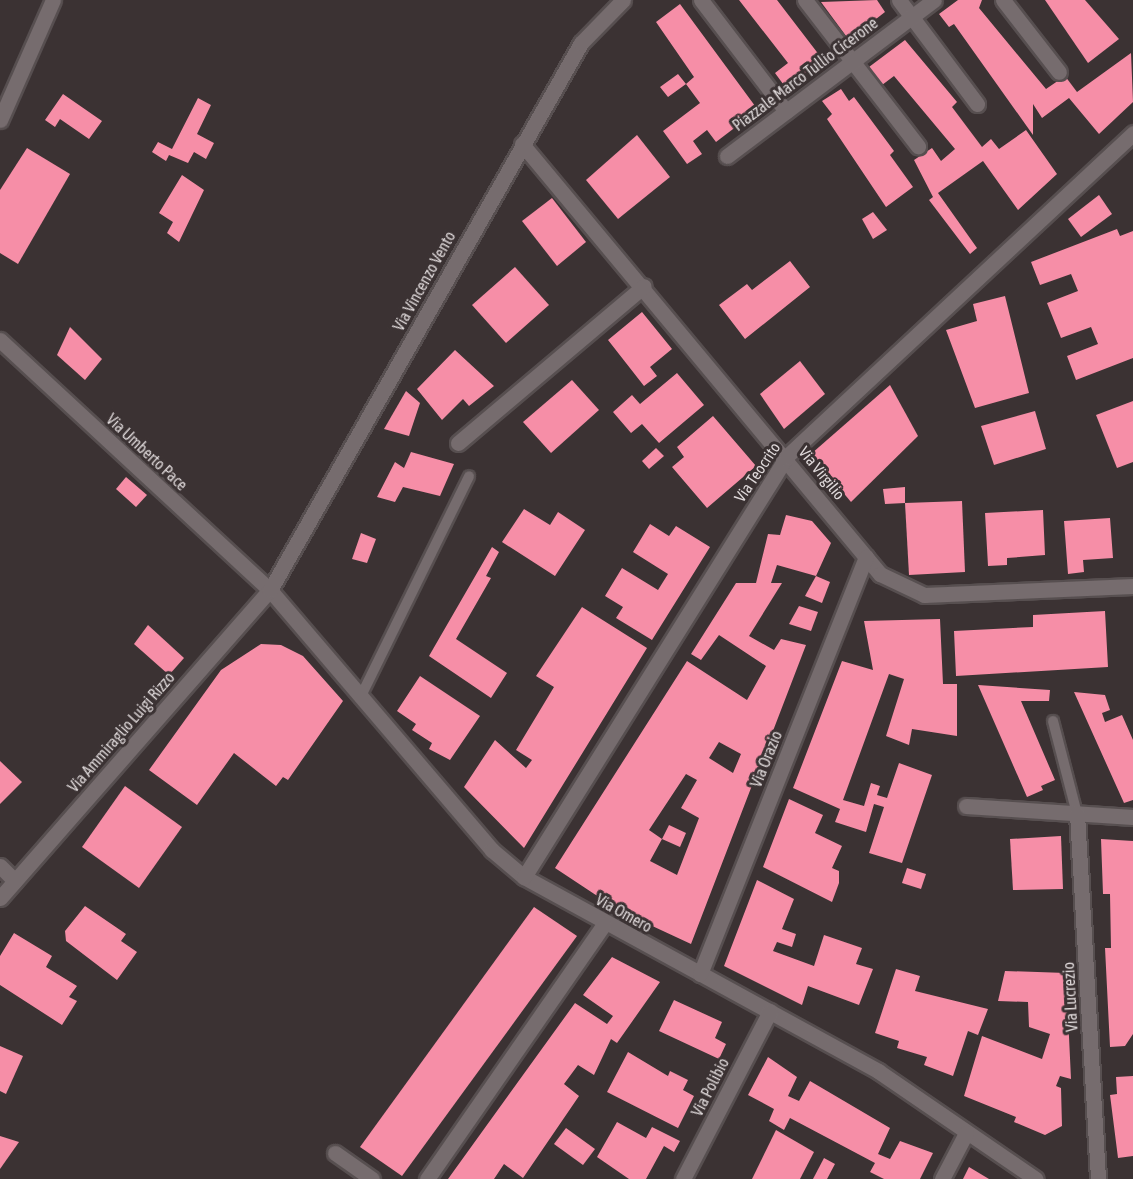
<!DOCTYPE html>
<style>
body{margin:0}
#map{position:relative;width:1133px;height:1179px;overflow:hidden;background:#3b3233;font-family:"Asap Condensed",sans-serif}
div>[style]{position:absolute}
.building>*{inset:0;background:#f68ea7}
.roads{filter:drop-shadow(2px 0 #574f50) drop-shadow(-2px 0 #574f50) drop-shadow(0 2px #574f50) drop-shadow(0 -2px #574f50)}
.lane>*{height:10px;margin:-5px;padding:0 5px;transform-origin:5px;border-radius:5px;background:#766c6e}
.street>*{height:15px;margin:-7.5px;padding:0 7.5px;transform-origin:7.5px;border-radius:7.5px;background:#766c6e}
span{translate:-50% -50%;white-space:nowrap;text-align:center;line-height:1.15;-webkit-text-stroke:6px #3b3233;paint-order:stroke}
.street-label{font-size:16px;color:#dfd9da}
</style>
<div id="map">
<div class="building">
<i style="clip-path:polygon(739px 0,777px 0,823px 60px,786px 88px,775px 73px,788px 63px)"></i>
<i style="clip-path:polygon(877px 0,885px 12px,849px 40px,821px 2px)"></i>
<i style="clip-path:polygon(958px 0,982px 0,979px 8px,1046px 89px,1065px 76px,1077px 92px,1131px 53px,1133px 102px,1099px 134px,1069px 98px,1042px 118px,1033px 104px,1033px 135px,954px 24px,949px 27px,939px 14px)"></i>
<i style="clip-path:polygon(1045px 0,1085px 0,1119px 39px,1088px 63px)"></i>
<i style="clip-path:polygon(680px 4px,758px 110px,716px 142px,707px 130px,693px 141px,702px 154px,687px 164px,663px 131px,700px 103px,686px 84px,668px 97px,660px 87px,678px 74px,686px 84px,694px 77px,656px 22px)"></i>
<i style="clip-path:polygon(905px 40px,957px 102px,952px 107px,982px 147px,991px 139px,999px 149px,1026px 130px,1057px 174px,1018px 210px,983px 161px,938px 193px,977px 248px,970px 254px,929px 200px,933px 197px,914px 160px,932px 148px,941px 161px,955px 149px,894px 76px,882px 85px,869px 67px)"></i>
<i style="clip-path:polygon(841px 89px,849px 101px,854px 97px,894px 151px,890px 155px,913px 187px,886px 207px,827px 119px,832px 114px,822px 101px)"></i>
<i style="clip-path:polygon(63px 94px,102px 121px,89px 139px,60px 119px,55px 127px,45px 120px)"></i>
<i style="clip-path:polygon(198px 98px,211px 105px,197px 134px,214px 143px,206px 159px,194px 152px,188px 163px,169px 155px,166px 161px,152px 152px,158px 142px,172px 149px)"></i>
<i style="clip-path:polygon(637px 135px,670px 177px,618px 219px,586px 180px)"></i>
<i style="clip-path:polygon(27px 148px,70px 174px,18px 264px,0 253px,0 190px)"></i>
<i style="clip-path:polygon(182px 175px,204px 190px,179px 242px,167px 233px,173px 222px,159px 213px)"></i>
<i style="clip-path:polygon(1099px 195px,1112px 214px,1081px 237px,1068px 219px)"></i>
<i style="clip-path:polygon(552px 198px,586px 242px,557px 266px,522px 221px)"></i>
<i style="clip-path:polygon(873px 212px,887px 230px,873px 239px,862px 219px)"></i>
<i style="clip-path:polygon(1117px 229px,1120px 236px,1133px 231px,1133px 358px,1076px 380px,1067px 356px,1098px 344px,1091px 327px,1061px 338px,1047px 303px,1078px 291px,1071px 274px,1040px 285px,1031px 262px)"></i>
<i style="clip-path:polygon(790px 261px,810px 287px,745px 339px,719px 305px,747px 284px,752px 290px)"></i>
<i style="clip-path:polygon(515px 267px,549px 305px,506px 343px,472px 305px)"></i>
<i style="clip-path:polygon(1005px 296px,1029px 393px,975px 408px,946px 330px,977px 321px,973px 304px)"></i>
<i style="clip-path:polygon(642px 312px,672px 349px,650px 367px,657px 376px,644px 386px,608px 340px)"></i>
<i style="clip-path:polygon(70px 327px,102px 359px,85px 380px,57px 355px)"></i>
<i style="clip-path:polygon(455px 350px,494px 386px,469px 406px,463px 399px,442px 420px,417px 389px)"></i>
<i style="clip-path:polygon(800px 361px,825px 394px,784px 429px,760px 394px)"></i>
<i style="clip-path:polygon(677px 373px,704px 405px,659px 443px,642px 424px,631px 433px,613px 412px,632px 395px,640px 404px)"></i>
<i style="clip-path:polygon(572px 380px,599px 410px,551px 453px,523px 422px)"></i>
<i style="clip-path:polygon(890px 385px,918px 436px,851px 502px,811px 454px)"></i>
<i style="clip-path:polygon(406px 391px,420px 403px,409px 436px,384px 429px)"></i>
<i style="clip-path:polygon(1133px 401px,1133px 462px,1117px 468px,1096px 415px)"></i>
<i style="clip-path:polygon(1035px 411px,1046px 449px,994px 465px,981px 426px)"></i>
<i style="clip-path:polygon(713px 416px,756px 466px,707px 508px,672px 467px,684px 457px,677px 447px)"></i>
<i style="clip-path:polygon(656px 448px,664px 456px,649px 469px,642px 461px)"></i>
<i style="clip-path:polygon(411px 452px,454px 464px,440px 496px,403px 487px,395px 502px,377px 497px,395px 462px,404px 468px)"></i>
<i style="clip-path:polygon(126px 477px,147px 495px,136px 507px,116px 489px)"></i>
<i style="clip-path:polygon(905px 487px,905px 503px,885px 504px,883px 489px)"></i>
<i style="clip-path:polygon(962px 501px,965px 572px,909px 575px,905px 503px)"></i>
<i style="clip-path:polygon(524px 509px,550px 525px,558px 512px,585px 530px,555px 576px,502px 542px)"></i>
<i style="clip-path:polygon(1043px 510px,1045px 555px,1007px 558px,1007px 565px,988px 566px,985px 513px)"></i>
<i style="clip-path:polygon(evenodd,786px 515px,812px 521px,831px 543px,816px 576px,777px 565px,771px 583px,782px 583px,749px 636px,774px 650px,781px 639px,806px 645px,691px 944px,620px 911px,555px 868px,687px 661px,747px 700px,766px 666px,719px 635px,701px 660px,691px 654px,736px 583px,756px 583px,768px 534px,780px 535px,786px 515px,719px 742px,741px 754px,733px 773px,709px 758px,719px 742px,786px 515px,686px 774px,697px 780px,681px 808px,699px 818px,677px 875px,650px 861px,662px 839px,680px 847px,686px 833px,669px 825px,662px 839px,649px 830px,686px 774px)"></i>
<i style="clip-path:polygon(1110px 518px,1113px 558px,1083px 560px,1084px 572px,1068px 574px,1064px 521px)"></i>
<i style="clip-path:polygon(650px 524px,669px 536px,676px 526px,710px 547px,652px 640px,616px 618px,623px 607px,605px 596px,622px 568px,658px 590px,668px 574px,633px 552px)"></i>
<i style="clip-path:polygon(361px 533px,376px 539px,367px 563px,352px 559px)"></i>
<i style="clip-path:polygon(492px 547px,499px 552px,486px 576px,491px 578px,456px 639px,507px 673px,491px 698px,429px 656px)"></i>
<i style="clip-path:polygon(816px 576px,830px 582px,822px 603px,805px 596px)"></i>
<i style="clip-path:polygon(799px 606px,818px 612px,811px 631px,789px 624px)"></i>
<i style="clip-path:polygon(582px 607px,647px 648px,524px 848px,464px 787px,495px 740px,526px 768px,532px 760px,516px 750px,554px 687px,536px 676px)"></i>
<i style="clip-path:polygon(1105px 611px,1108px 667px,956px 676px,954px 631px,1033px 627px,1033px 615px)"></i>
<i style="clip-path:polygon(940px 619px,943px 684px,957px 684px,957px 736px,912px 729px,909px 745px,886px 736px,904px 679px,889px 674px,843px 800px,864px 806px,871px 783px,880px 786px,877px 795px,887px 798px,899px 763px,932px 775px,902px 863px,869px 853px,884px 807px,874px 804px,866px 832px,835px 822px,840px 809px,793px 788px,842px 661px,873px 670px,864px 621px)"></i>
<i style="clip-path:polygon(148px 625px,184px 658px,169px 675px,134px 644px)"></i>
<i style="clip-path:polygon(261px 644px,281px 645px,303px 656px,343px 701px,288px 780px,283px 777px,276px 786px,234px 753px,197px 805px,149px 770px,221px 670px)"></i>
<i style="clip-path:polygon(420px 676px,480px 716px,450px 760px,429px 749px,432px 743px,412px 730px,416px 724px,397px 711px)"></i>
<i style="clip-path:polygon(978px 685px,1050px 690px,1049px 701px,1021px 701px,1055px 780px,1041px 786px,1043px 790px,1027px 797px)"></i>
<i style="clip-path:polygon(1074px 692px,1105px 695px,1110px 710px,1102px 713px,1105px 722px,1122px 715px,1133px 740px,1133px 800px,1124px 803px)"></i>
<i style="clip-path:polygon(0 761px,22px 782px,0 804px)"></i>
<i style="clip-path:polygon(125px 786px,182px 827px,139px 888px,82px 847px)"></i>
<i style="clip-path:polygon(789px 799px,823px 815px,815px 833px,842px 846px,832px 868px,839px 871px,839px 883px,832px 902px,763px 867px)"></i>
<i style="clip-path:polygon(1061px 836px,1063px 889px,1013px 890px,1010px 839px)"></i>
<i style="clip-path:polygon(1101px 839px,1133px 841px,1133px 1034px,1125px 1046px,1110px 1047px,1105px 948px,1111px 948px,1110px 894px,1103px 894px)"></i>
<i style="clip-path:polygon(907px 868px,926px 874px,921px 889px,902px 883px)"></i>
<i style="clip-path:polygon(757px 880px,794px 899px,782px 929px,796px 934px,792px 947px,777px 942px,773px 951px,814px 966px,824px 935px,862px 948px,856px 964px,873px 969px,859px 1005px,808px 986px,802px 1005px,724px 966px)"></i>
<i style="clip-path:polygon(85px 906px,126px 934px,121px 941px,137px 952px,117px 980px,66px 941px,65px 931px)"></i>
<i style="clip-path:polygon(534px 907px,577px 936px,402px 1176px,360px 1147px)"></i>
<i style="clip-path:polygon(14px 933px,52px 956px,46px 967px,77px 986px,69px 997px,77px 1001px,62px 1025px,0 985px,0 956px)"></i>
<i style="clip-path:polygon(612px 957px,660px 982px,617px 1043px,611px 1039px,594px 1075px,578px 1065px,564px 1084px,579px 1096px,523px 1178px,504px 1164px,494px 1179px,448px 1179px,575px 1003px,607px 1024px,613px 1016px,583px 995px)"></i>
<i style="clip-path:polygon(896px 969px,920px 976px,915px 991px,988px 1009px,978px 1035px,968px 1031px,953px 1076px,924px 1065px,927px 1057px,897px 1048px,899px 1041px,875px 1033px)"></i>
<i style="clip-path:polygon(1005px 971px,1066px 973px,1071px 1079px,1060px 1076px,1056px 1086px,1061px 1088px,1062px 1126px,1045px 1135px,1014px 1122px,1016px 1117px,964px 1096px,982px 1036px,1042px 1059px,1050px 1034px,1029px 1027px,1028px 1002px,998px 1001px)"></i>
<i style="clip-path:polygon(674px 1000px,722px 1022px,715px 1038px,726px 1044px,719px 1059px,659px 1031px)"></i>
<i style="clip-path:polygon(0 1046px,23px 1056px,6px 1094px,0 1091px)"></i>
<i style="clip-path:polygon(628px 1052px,668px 1076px,670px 1071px,688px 1080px,683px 1090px,694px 1096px,678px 1128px,607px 1092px)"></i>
<i style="clip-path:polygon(768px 1057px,797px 1077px,788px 1096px,799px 1101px,810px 1081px,890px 1128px,878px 1154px,890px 1159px,900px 1141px,933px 1153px,920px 1179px,884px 1179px,870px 1172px,875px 1163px,790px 1118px,784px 1130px,769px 1121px,774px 1109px,748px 1095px)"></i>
<i style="clip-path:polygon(1133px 1076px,1133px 1156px,1118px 1158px,1110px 1095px,1117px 1094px,1116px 1077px)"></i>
<i style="clip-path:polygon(617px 1122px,646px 1138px,652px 1127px,680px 1141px,674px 1152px,664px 1146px,646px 1179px,629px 1179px,597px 1157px)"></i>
<i style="clip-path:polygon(566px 1128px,595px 1149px,583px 1165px,554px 1144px)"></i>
<i style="clip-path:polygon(776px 1130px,814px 1152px,800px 1179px,752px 1179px)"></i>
<i style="clip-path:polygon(0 1136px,19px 1142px,0 1169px)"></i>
<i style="clip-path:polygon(824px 1158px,835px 1164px,827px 1179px,813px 1179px)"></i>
<i style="clip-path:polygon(969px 1167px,989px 1179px,963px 1179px)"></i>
</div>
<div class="roads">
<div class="lane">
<i style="left:360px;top:698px;width:247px;rotate:-63.8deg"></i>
<i style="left:1053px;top:721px;width:96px;rotate:75.5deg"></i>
</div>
<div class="street">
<i style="left:701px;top:0;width:140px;rotate:52.6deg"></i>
<i style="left:805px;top:0;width:185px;rotate:52.3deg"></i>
<i style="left:899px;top:0;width:130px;rotate:53.1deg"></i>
<i style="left:1003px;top:0;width:91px;rotate:52.1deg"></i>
<i style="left:0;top:120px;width:131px;rotate:-66.2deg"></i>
<i style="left:522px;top:144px;width:560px;rotate:50.22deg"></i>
<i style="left:880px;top:574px;width:49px;rotate:25.5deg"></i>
<i style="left:924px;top:595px;width:209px;rotate:-2.5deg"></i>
<i style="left:727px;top:156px;width:259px;rotate:-37deg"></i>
<i style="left:0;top:340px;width:368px;rotate:42.8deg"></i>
<i style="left:270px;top:590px;width:342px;rotate:49.5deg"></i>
<i style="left:492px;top:850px;width:42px;rotate:40.2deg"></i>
<i style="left:524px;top:877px;width:404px;rotate:28.7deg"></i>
<i style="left:878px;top:1071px;width:191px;rotate:34.4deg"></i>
<i style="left:458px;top:443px;width:243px;rotate:-40.2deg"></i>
<i style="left:966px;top:806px;width:167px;rotate:3.8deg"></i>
<i style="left:1077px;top:814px;width:366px;rotate:86.7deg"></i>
<i style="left:0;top:866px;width:21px;rotate:45deg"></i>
<i style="left:524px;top:877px;width:495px;rotate:-58deg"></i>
<i style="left:786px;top:457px;width:475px;rotate:-43deg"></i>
<i style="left:0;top:898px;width:410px;rotate:-48.8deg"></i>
<i style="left:270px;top:590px;width:629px;rotate:-60.38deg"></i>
<i style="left:581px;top:43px;width:60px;rotate:-45.7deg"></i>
<i style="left:700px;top:974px;width:449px;rotate:-68.3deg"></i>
<i style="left:335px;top:1153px;width:45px;rotate:35.1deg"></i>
<i style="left:427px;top:1179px;width:310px;rotate:-55.2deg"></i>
<i style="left:683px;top:1179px;width:189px;rotate:-62.6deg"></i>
<i style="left:942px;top:1179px;width:52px;rotate:-62.4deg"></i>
</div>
</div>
<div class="street-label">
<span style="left:805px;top:74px;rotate:-37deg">Piazzale Marco Tullio Cicerone</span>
<span style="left:424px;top:281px;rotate:-61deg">Via Vincenzo Vento</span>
<span style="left:147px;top:452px;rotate:43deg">Via Umberto Pace</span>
<span style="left:757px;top:472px;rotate:-56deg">Via Teocrito</span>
<span style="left:822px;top:473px;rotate:51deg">Via Virgilio</span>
<span style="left:121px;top:732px;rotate:-49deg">Via Ammiraglio Luigi Rizzo</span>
<span style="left:766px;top:759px;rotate:-68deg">Via Orazio</span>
<span style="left:624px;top:913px;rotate:29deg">Via Omero</span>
<span style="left:1070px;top:997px;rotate:-93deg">Via Lucrezio</span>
<span style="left:710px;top:1087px;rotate:-63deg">Via Polibio</span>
</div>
</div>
